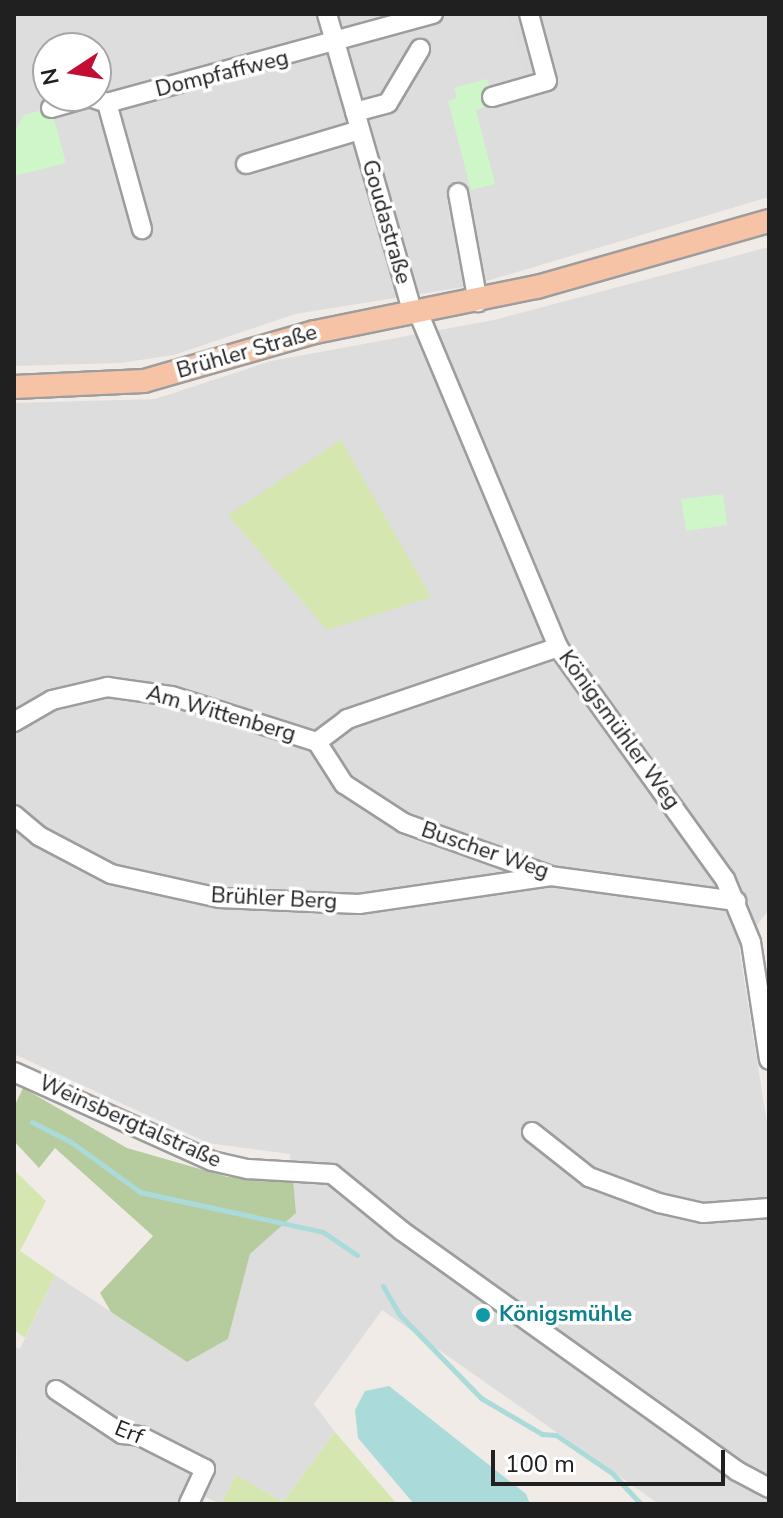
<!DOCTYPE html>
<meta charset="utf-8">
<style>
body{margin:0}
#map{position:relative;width:783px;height:1518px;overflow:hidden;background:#f0ebe7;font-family:"Nunito Sans",sans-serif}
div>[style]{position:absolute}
.residential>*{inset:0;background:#dedddd}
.grass>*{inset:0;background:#d6e6b1}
.forest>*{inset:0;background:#b6cc9f}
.park>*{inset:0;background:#cef6c8}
.parking>*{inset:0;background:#dcdcdc}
.water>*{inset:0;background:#abdada}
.stream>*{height:5px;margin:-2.5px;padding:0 2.5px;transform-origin:2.5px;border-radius:2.5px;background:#abdada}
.roads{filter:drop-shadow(2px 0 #9d9d9d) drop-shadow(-2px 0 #9d9d9d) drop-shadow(0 2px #9d9d9d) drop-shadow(0 -2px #9d9d9d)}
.minor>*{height:18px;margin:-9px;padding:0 9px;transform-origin:9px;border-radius:9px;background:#fff}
.major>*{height:22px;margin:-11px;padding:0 11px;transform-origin:11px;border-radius:11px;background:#f6c3a6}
.dots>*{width:22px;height:22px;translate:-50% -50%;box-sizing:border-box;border:4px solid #fff;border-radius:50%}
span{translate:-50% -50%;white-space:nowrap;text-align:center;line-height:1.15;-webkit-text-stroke:7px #fff;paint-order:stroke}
.street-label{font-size:22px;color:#202020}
.culture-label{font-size:22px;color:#0d838f;font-weight:700}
.left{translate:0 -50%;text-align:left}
.frame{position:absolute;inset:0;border:16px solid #202020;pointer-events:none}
.north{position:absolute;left:32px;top:32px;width:80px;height:80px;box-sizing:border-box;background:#fff;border:2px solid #a6a6a6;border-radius:50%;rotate:258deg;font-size:22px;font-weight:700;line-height:32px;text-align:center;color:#202020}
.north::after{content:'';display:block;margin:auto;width:28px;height:36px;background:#c20e34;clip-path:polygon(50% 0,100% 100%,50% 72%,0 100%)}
.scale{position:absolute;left:491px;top:1450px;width:234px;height:36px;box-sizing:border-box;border:4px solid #202020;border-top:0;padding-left:10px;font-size:24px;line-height:28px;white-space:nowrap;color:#202020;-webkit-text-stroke:6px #fff;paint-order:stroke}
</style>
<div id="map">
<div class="residential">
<i style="clip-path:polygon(evenodd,14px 14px,769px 14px,769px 197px,470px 286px,295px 314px,174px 355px,120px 363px,14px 366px,14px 14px,48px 48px,96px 48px,96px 96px,48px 96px,48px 48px)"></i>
<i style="clip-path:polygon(769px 247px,769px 910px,739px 947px,769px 1135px,769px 1504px,659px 1504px,382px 1310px,314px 1404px,335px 1432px,283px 1502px,236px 1475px,221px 1504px,205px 1497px,202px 1504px,18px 1504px,14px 1346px,20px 1349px,55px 1275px,187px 1362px,228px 1339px,250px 1254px,296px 1213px,290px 1154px,208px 1143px,14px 1054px,14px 403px,155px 399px,271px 361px,494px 320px)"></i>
</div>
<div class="grass">
<i style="clip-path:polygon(341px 440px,431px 597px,327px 630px,228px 515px)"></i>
<i style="clip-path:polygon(14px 1170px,46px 1201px,20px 1251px,55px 1275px,25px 1338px,14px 1330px)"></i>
<i style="clip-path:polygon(335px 1432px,397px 1504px,221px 1504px,236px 1475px,283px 1502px)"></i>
</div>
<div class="forest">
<i style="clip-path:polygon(23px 1088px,127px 1148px,228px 1177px,293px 1179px,296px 1213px,250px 1254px,228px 1339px,187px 1362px,111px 1312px,100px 1293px,153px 1236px,55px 1148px,39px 1168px,14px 1141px,14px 1107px)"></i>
</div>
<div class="park">
<i style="clip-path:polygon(487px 79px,495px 104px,476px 110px,495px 184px,471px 190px,448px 101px,457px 98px,454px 88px)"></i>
<i style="clip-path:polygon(51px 108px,66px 163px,14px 176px,14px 134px,24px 115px)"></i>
<i style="clip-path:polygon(723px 494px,727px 525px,686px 531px,681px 499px)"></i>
</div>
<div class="parking">
<i style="clip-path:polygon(508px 14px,520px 14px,537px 72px,526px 75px)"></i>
</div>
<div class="water">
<i style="clip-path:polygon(389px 1386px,526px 1494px,530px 1504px,414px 1504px,358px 1438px,355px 1410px,365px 1391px)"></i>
</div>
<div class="stream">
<i style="left:32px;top:1122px;width:44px;rotate:27.1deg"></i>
<i style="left:71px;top:1142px;width:85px;rotate:35.9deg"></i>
<i style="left:140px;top:1192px;width:187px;rotate:12.3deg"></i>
<i style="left:323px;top:1232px;width:41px;rotate:34.1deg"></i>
<i style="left:383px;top:1286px;width:34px;rotate:60deg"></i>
<i style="left:400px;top:1315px;width:116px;rotate:45.7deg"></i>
<i style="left:481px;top:1398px;width:71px;rotate:30.5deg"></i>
<i style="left:542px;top:1434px;width:14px;rotate:4deg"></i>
<i style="left:556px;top:1435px;width:68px;rotate:34.2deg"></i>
<i style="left:612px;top:1473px;width:42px;rotate:46.9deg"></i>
</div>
<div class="roads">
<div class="minor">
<i style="left:327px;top:14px;width:312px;rotate:74deg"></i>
<i style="left:492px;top:97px;width:57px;rotate:-16.2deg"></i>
<i style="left:547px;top:81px;width:69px;rotate:-105deg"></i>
<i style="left:107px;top:103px;width:131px;rotate:74.5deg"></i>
<i style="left:51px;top:108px;width:40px;rotate:-16deg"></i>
<i style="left:89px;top:97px;width:19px;rotate:18deg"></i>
<i style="left:107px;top:103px;width:338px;rotate:-15.3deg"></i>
<i style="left:355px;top:112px;width:34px;rotate:-15deg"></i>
<i style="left:388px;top:103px;width:63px;rotate:-59.3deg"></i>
<i style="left:246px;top:164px;width:118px;rotate:-16.7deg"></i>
<i style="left:458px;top:193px;width:111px;rotate:79.6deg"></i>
<i style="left:418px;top:312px;width:363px;rotate:67.3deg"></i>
<i style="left:558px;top:647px;width:286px;rotate:54.3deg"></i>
<i style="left:725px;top:879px;width:68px;rotate:67.6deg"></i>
<i style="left:751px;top:942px;width:119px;rotate:81.3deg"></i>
<i style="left:14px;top:722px;width:44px;rotate:-30.1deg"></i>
<i style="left:52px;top:700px;width:57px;rotate:-13.3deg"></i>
<i style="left:107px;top:687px;width:66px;rotate:7.9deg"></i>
<i style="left:172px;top:696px;width:152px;rotate:17.6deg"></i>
<i style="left:317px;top:742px;width:38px;rotate:-37deg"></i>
<i style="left:347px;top:719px;width:223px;rotate:-18.8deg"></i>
<i style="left:317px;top:742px;width:50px;rotate:57.3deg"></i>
<i style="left:344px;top:784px;width:72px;rotate:33deg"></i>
<i style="left:404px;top:823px;width:156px;rotate:19.8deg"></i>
<i style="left:551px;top:876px;width:187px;rotate:7.7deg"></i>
<i style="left:14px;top:815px;width:33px;rotate:40deg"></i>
<i style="left:39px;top:836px;width:81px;rotate:27.8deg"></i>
<i style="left:111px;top:874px;width:111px;rotate:12.5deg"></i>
<i style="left:219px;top:898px;width:140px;rotate:2.5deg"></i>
<i style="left:359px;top:904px;width:194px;rotate:-8.3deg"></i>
<i style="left:14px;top:1072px;width:217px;rotate:24.2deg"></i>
<i style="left:212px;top:1161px;width:37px;rotate:13deg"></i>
<i style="left:248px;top:1169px;width:84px;rotate:3.4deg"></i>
<i style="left:332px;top:1174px;width:90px;rotate:39.2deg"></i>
<i style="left:402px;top:1231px;width:412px;rotate:35.6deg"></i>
<i style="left:737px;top:1471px;width:36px;rotate:28deg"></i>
<i style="left:532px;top:1132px;width:73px;rotate:38.3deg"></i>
<i style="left:589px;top:1177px;width:75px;rotate:20.4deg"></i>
<i style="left:659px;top:1203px;width:45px;rotate:12.8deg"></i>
<i style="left:703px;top:1213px;width:66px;rotate:-4.3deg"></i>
<i style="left:56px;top:1390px;width:79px;rotate:33.7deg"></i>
<i style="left:122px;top:1434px;width:18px;rotate:6deg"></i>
<i style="left:140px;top:1436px;width:73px;rotate:26.9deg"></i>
<i style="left:205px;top:1469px;width:38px;rotate:115deg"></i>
</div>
<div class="major">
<i style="left:14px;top:387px;width:130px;rotate:-2.6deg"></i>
<i style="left:144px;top:381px;width:178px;rotate:-16deg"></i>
<i style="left:315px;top:332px;width:227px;rotate:-11.5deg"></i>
<i style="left:537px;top:287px;width:241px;rotate:-15.9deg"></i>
</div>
</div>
<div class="dots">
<i style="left:483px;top:1315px;background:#0f9aa8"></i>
</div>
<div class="street-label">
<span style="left:222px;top:74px;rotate:-14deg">Dompfaffweg</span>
<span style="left:386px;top:222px;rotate:74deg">Goudastraße</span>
<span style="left:247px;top:352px;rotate:-16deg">Brühler Straße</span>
<span style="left:221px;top:714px;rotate:16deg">Am Wittenberg</span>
<span style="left:619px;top:730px;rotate:54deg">Königsmühler Weg</span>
<span style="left:485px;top:851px;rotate:19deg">Buscher Weg</span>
<span style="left:274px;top:899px;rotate:3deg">Brühler Berg</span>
<span style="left:130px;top:1122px;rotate:24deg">Weinsbergtalstraße</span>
<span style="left:129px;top:1433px;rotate:22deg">Erf</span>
</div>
<div class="culture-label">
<span class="left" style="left:499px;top:1315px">Königsmühle</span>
</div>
<div class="frame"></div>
<div class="north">N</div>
<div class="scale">100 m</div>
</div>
